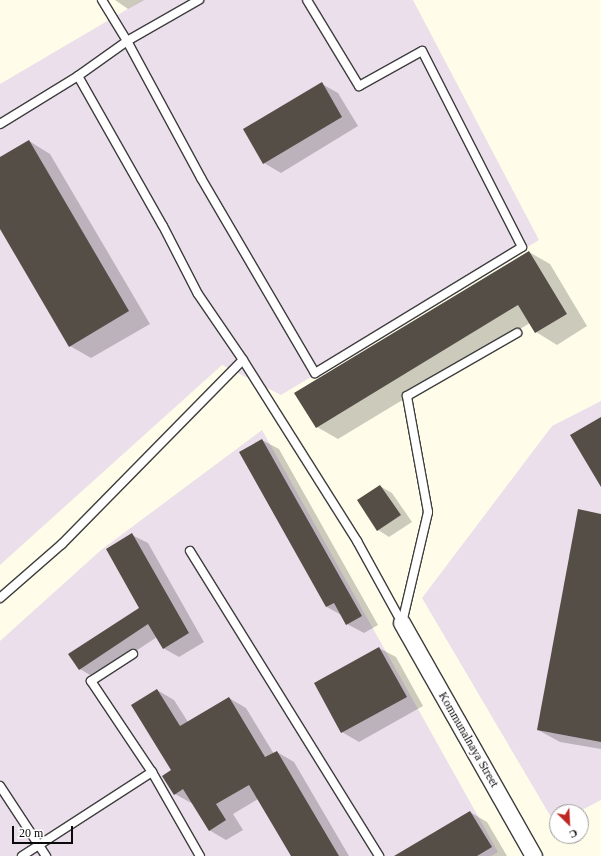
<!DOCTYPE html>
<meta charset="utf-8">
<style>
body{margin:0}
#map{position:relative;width:601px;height:856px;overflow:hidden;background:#fffdea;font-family:"Times New Roman",serif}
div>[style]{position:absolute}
.industrial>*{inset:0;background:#ebdfeb}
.shadow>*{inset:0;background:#0003}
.building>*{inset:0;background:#544e47}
.roads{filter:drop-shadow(1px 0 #3e3e3e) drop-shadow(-1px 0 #3e3e3e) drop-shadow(0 1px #3e3e3e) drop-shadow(0 -1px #3e3e3e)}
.lane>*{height:8px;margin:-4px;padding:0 4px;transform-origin:4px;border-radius:4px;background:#fff}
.street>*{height:16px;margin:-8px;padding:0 8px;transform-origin:8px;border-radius:8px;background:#fff}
span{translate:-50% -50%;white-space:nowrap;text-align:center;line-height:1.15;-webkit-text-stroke:4px #fff;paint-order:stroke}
.street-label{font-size:12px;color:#0b0b0b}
.north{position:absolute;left:549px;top:804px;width:40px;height:40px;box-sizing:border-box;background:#fff;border:1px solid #9d9d9d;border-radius:50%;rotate:156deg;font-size:11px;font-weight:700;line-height:16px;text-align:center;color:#0b0b0b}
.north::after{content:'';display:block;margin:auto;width:14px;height:18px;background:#bf2620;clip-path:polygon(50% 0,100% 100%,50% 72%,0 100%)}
.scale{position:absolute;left:12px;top:826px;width:61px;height:18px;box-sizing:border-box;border:2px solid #0b0b0b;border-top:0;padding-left:5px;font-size:12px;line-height:14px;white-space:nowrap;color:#0b0b0b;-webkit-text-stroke:3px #fff;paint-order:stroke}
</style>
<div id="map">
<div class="industrial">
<i style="clip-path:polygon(143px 0,413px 0,539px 240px,281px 395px,222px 365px,0 565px,0 84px)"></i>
<i style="clip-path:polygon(601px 401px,601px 800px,578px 812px,557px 812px,557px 823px,555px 824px,422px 598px,552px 426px)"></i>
<i style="clip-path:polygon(262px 430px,498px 852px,491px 856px,0 856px,0 641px,101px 550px)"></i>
</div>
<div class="shadow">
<i style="clip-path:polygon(115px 0,144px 0,128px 9px)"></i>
<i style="clip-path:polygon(322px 84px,338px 93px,358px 126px,281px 173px,264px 163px)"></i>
<i style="clip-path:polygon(29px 141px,50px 154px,150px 324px,91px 358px,70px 346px,0 227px,0 158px)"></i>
<i style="clip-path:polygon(529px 252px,550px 264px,587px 326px,557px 345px,536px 332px,530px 323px,338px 439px,317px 427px)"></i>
<i style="clip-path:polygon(262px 440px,279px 449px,378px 625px,364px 633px,347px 624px,343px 616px,327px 607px,240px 453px)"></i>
<i style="clip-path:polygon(380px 486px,392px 493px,412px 522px,389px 537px,378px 530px,358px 501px)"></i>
<i style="clip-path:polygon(601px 515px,601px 749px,560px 742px,538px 730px)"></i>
<i style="clip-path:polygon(132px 535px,148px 543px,204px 642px,179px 657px,163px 648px,157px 637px,95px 678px,80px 669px,140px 608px)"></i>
<i style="clip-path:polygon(379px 648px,396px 657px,423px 706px,359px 742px,342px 732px)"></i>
<i style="clip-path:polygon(157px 690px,174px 700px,188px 722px,229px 698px,246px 708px,274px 754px,277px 752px,294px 762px,349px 856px,292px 856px,258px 799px,233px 814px,243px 830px,226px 840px,209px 830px,193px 804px,175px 794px,172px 771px)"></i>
<i style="clip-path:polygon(470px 812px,487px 822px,507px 856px,397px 856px)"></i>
</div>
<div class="building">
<i style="clip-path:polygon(322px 82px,342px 117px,263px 164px,243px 129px)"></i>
<i style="clip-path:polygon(29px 140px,129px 311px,69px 347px,0 229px,0 157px)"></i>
<i style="clip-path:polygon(529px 251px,567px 314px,535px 333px,518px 305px,316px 428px,294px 393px)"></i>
<i style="clip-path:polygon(601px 417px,601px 487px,570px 435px)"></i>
<i style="clip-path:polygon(262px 439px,362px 616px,346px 625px,334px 603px,326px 607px,239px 452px)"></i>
<i style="clip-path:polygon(380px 485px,401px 515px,377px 531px,357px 500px)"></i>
<i style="clip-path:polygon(578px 509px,601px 514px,601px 742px,537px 730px)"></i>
<i style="clip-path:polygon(132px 533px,189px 633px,163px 649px,148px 624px,79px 670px,68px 654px,139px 608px,106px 549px)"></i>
<i style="clip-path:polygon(379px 647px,407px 697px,341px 733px,314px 683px)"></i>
<i style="clip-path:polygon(157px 689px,180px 726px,229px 697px,265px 757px,277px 751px,339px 856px,291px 856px,249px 785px,216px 804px,226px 820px,209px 831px,183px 789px,174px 795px,162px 776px,171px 770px,131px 705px)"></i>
<i style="clip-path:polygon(470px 811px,492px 847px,477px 856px,394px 856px)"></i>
</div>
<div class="roads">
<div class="lane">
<i style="left:102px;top:0;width:48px;rotate:58.6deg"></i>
<i style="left:127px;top:41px;width:156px;rotate:61.6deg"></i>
<i style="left:201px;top:178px;width:226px;rotate:59.7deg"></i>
<i style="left:315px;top:373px;width:242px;rotate:-31.3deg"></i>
<i style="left:522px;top:247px;width:220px;rotate:-117deg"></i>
<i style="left:422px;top:51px;width:72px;rotate:150.9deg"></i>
<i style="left:359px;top:86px;width:100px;rotate:-121.2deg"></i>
<i style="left:78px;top:76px;width:172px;rotate:60.5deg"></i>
<i style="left:163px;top:226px;width:76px;rotate:62.8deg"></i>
<i style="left:198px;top:294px;width:80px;rotate:55.7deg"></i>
<i style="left:243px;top:360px;width:214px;rotate:57.8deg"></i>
<i style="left:357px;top:541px;width:94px;rotate:61.2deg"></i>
<i style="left:0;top:124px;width:92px;rotate:-31.6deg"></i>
<i style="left:78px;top:76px;width:60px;rotate:-35.5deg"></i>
<i style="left:127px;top:41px;width:83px;rotate:-29.7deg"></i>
<i style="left:190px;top:551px;width:359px;rotate:58.2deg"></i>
<i style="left:0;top:598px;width:82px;rotate:-41.1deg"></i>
<i style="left:62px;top:544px;width:258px;rotate:-45.5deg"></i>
<i style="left:402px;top:623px;width:114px;rotate:-76.8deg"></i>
<i style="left:428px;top:512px;width:118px;rotate:-100.3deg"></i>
<i style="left:407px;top:396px;width:127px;rotate:-29.8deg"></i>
<i style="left:133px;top:654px;width:50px;rotate:147.3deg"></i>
<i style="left:91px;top:681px;width:110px;rotate:56.2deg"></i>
<i style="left:152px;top:772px;width:97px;rotate:60.3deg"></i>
<i style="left:0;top:786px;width:84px;rotate:56.7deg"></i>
<i style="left:22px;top:856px;width:155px;rotate:-32.9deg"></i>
</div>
<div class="street">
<i style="left:402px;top:623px;width:268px;rotate:60.5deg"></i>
</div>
</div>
<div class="street-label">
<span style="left:468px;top:740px;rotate:60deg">Kommunalnaya Street</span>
</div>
<div class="north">С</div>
<div class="scale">20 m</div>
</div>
